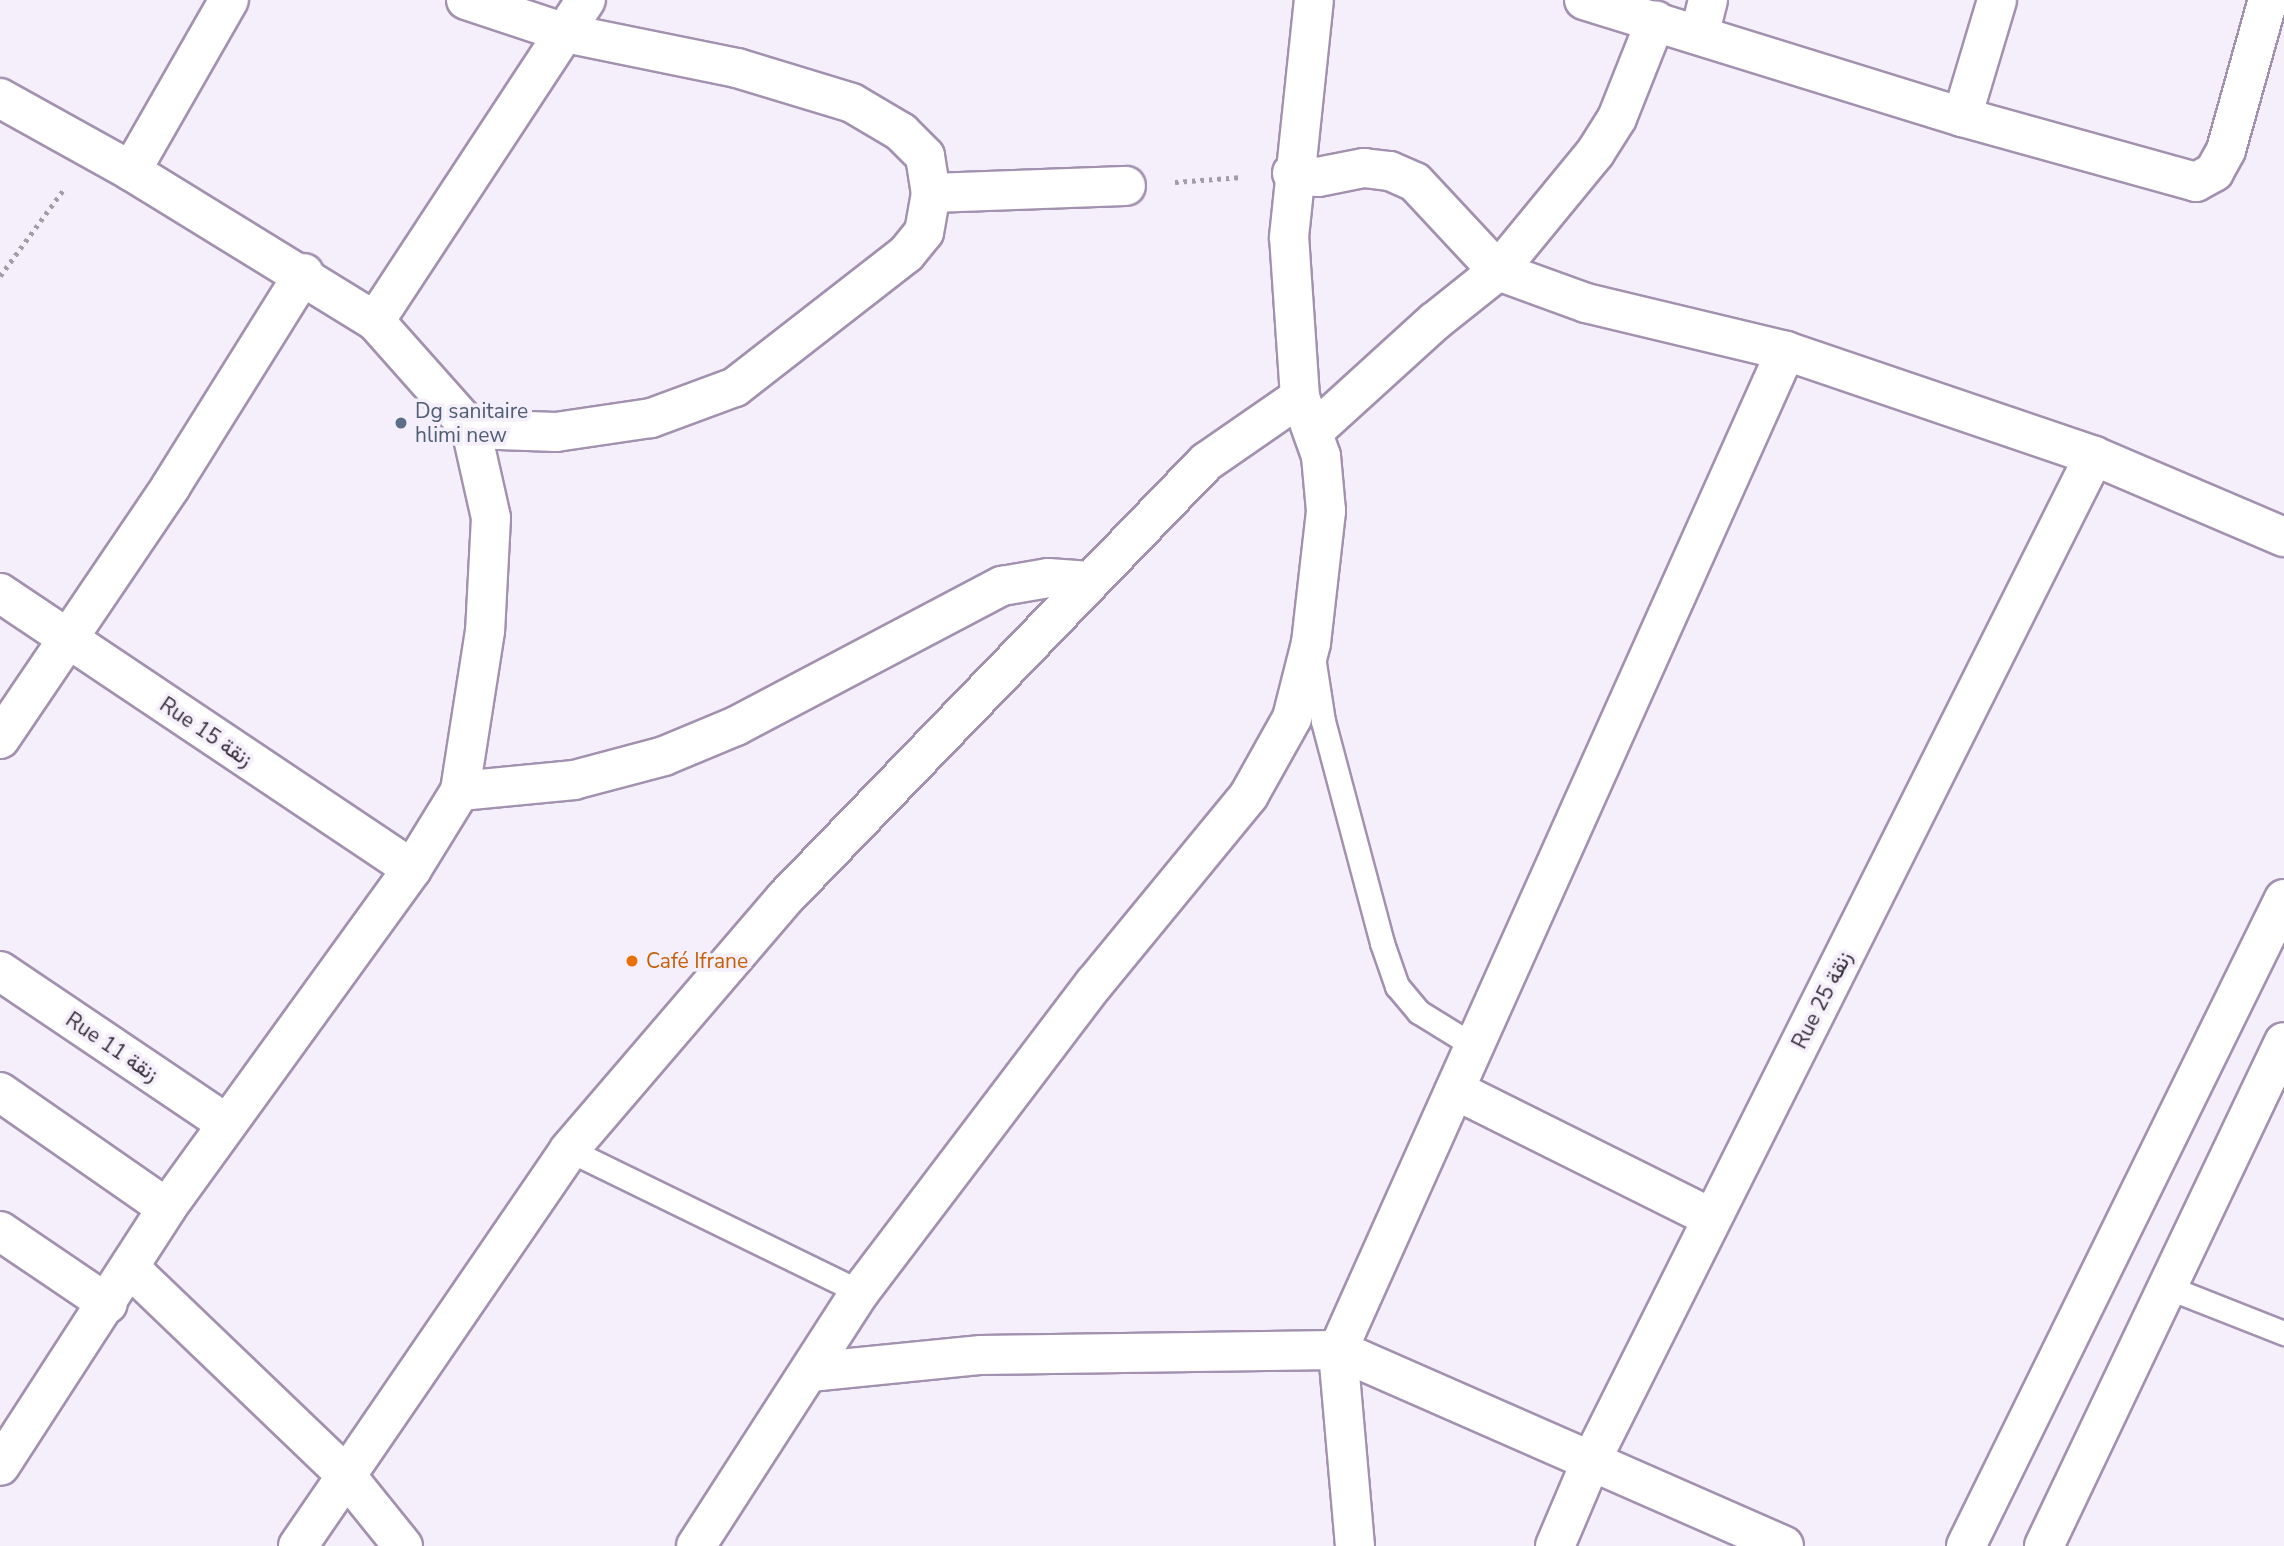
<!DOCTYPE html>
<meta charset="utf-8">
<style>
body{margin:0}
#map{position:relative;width:2284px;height:1546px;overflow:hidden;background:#f5eefb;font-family:"Nunito Sans",Vazirmatn,sans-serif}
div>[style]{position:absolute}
.path>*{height:4.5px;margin-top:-2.25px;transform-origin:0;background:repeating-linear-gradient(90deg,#a39ca9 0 3.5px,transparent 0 8.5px)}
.roads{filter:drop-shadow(2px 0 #a291af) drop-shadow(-2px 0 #a291af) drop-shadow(0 2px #a291af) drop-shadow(0 -2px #a291af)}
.lane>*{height:23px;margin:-11.5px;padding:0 11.5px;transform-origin:11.5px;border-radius:11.5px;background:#fff}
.street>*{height:38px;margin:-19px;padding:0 19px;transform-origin:19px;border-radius:19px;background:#fff}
.dots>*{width:19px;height:19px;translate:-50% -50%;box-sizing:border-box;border:4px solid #f5eefb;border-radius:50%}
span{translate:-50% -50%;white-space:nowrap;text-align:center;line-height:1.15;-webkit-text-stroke:7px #f5eefb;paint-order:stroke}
.service-label{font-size:21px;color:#4e5e75}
.left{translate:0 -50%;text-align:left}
.street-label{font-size:21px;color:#342d39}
.food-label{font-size:21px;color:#c56008}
</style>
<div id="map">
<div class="path">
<i style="left:1175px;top:182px;width:68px;rotate:-4.2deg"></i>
<i style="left:0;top:276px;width:108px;rotate:-53.7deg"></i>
</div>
<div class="roads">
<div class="lane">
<i style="left:1314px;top:663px;width:59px;rotate:81.2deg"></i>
<i style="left:1323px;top:721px;width:230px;rotate:75.1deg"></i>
<i style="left:1382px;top:943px;width:46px;rotate:70.8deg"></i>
<i style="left:1397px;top:986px;width:34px;rotate:50deg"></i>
<i style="left:1419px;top:1012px;width:65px;rotate:31.7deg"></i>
<i style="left:569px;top:1150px;width:324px;rotate:26deg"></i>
<i style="left:2167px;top:1287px;width:126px;rotate:21.5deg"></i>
</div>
<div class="street">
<i style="left:466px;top:0;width:104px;rotate:18.4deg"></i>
<i style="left:565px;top:33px;width:176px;rotate:11.5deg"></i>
<i style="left:737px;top:68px;width:120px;rotate:16.9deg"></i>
<i style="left:852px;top:103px;width:57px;rotate:30.6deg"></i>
<i style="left:901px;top:132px;width:34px;rotate:45deg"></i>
<i style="left:925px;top:156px;width:37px;rotate:81deg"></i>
<i style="left:931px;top:193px;width:40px;rotate:100deg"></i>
<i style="left:924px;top:232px;width:28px;rotate:129deg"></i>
<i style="left:906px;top:254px;width:217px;rotate:142.1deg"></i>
<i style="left:735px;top:387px;width:90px;rotate:159.7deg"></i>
<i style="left:651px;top:418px;width:96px;rotate:171.6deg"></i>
<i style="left:556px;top:432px;width:85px;rotate:-178deg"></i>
<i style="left:1584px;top:0;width:396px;rotate:17.2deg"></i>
<i style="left:1962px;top:117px;width:243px;rotate:15.5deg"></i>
<i style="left:2196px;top:182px;width:21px;rotate:-29deg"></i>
<i style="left:2214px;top:172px;width:25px;rotate:-61deg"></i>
<i style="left:2226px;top:150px;width:156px;rotate:-74.4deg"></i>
<i style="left:1700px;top:32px;width:33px;rotate:-76deg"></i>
<i style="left:0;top:98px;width:150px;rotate:29.1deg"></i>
<i style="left:131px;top:171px;width:286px;rotate:31.6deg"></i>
<i style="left:375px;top:321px;width:144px;rotate:48.4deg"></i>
<i style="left:471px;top:429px;width:91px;rotate:77.3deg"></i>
<i style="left:491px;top:518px;width:113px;rotate:93deg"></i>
<i style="left:485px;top:631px;width:162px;rotate:98.9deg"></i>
<i style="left:460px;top:791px;width:92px;rotate:121.6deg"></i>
<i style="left:412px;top:869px;width:418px;rotate:125.9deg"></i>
<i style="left:167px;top:1208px;width:307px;rotate:122.9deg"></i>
<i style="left:1962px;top:117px;width:122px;rotate:-73.3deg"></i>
<i style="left:131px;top:171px;width:197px;rotate:-60.2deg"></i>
<i style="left:1292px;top:173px;width:26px;rotate:9deg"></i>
<i style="left:1318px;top:177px;width:47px;rotate:-11.1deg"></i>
<i style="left:1364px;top:168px;width:26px;rotate:7deg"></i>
<i style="left:1390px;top:171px;width:27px;rotate:24deg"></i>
<i style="left:1415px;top:182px;width:122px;rotate:47deg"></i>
<i style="left:1498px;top:271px;width:94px;rotate:20deg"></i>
<i style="left:1586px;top:303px;width:206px;rotate:13.5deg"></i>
<i style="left:1786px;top:351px;width:325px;rotate:18.8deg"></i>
<i style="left:2094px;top:456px;width:207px;rotate:23.1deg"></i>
<i style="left:931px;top:193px;width:195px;rotate:-2.1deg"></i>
<i style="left:375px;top:321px;width:384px;rotate:-56.7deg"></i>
<i style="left:1313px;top:432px;width:164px;rotate:-42.3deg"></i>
<i style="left:1434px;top:322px;width:82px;rotate:-38.6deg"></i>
<i style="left:1498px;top:271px;width:153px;rotate:-50.6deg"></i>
<i style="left:1595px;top:153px;width:41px;rotate:-57.8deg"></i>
<i style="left:1617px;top:118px;width:105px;rotate:-68.3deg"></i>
<i style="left:0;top:593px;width:496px;rotate:33.8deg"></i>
<i style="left:0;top:739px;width:305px;rotate:-55.9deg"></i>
<i style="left:171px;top:486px;width:251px;rotate:-58deg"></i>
<i style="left:460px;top:791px;width:115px;rotate:-5.5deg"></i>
<i style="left:574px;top:780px;width:93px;rotate:-14.9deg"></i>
<i style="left:664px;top:756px;width:78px;rotate:-22.6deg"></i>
<i style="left:736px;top:726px;width:301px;rotate:-27.8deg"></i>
<i style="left:1002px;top:586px;width:47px;rotate:-9.9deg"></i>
<i style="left:1048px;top:578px;width:39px;rotate:4deg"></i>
<i style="left:0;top:971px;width:272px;rotate:34deg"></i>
<i style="left:1455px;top:1090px;width:287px;rotate:26.5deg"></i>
<i style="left:0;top:1092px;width:203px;rotate:34.8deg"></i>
<i style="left:0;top:1231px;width:130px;rotate:34.1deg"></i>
<i style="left:131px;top:1269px;width:295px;rotate:43.8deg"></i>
<i style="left:344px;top:1473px;width:94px;rotate:51.1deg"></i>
<i style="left:810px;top:1372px;width:172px;rotate:-5.7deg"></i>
<i style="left:981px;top:1355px;width:357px;rotate:-0.8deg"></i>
<i style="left:1338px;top:1350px;width:487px;rotate:23.7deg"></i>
<i style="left:298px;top:1546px;width:480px;rotate:-55.6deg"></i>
<i style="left:569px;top:1150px;width:332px;rotate:-49.4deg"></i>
<i style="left:785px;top:898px;width:606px;rotate:-46deg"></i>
<i style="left:1206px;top:462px;width:114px;rotate:-34.7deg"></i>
<i style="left:696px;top:1546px;width:302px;rotate:-57.2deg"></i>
<i style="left:860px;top:1292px;width:387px;rotate:-52.8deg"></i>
<i style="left:1094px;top:984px;width:244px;rotate:-50.6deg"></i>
<i style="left:1249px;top:795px;width:88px;rotate:-60.8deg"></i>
<i style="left:1292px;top:718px;width:77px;rotate:-75.8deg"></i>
<i style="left:1311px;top:643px;width:133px;rotate:-83.5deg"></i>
<i style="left:1326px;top:511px;width:55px;rotate:-95.2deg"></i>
<i style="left:1321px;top:456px;width:63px;rotate:-109.6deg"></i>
<i style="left:1300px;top:397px;width:160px;rotate:-93.9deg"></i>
<i style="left:1289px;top:237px;width:238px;rotate:-84deg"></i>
<i style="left:1355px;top:1546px;width:197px;rotate:-95deg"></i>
<i style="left:1338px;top:1350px;width:1095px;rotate:-65.85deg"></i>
<i style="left:1555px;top:1546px;width:95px;rotate:-67deg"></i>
<i style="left:1592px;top:1459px;width:1122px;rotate:-63.41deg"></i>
<i style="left:1966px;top:1546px;width:721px;rotate:-63.83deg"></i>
<i style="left:2044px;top:1546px;width:558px;rotate:-64.54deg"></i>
</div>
</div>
<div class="dots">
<i style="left:401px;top:423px;background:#5c6f8a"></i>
<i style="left:632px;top:961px;background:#e8710a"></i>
</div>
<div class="service-label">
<span class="left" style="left:415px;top:423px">Dg sanitaire<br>hlimi new</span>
</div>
<div class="street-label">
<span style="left:206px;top:732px;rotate:34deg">Rue 15 زنقة</span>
<span style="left:1822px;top:1000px;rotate:-63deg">Rue 25 زنقة</span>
<span style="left:112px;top:1047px;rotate:34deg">Rue 11 زنقة</span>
</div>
<div class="food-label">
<span class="left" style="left:646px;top:961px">Café Ifrane</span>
</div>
</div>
